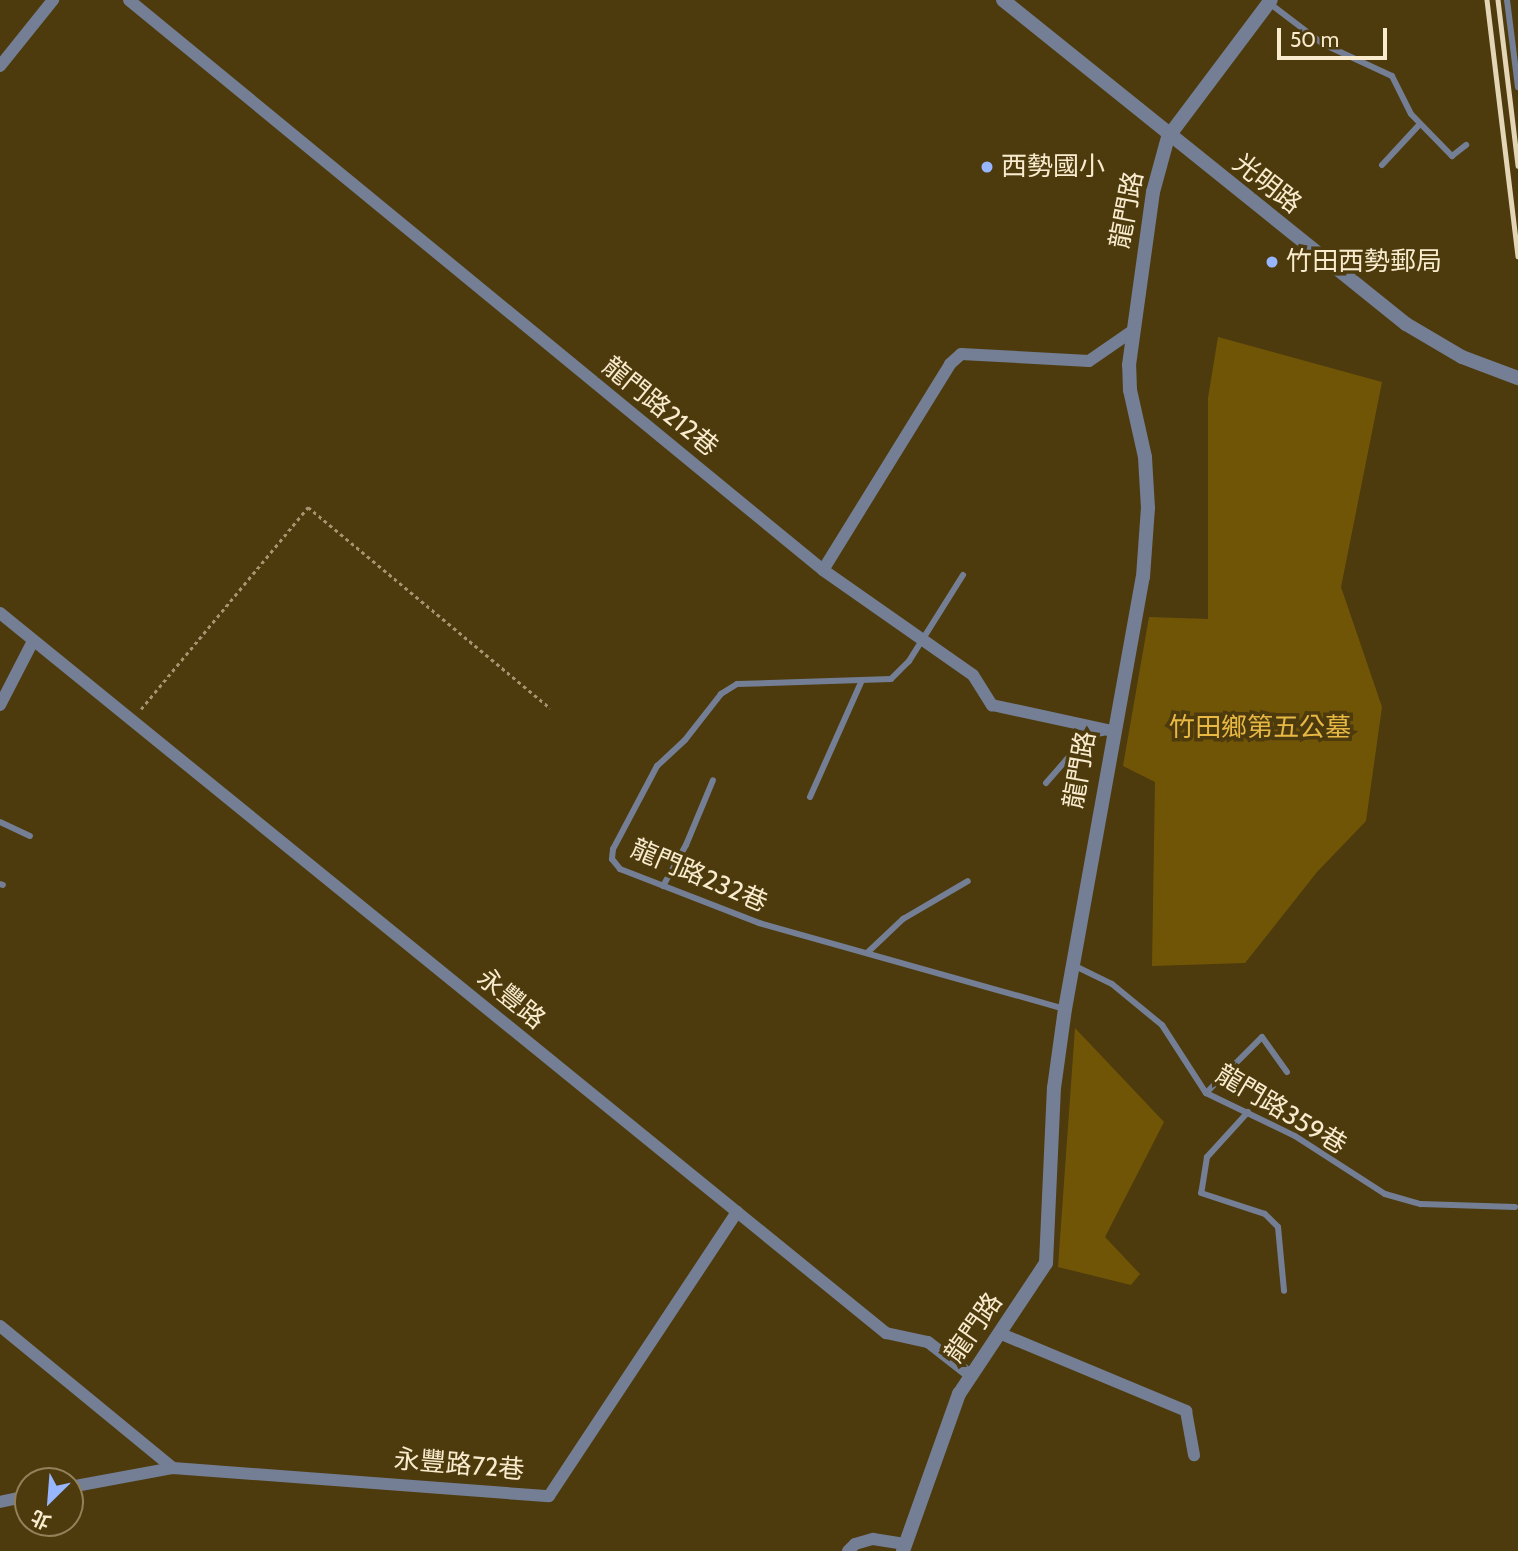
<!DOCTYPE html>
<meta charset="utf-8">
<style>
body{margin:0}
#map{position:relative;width:1518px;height:1551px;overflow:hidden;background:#4d3b0d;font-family:Cabin,"Noto Sans TC",sans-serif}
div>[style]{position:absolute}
.green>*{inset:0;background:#715507}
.path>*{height:2.5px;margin-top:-1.25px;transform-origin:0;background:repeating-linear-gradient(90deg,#a59570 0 3.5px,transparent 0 7px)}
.service>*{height:6px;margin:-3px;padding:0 3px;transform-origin:3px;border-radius:3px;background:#747e95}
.minor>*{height:12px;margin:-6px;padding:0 6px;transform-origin:6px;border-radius:6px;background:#747e95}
.tertiary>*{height:14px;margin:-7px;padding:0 7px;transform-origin:7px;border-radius:7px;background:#747e95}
.rail>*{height:4.5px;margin:-2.25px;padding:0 2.25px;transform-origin:2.25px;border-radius:2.25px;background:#e4d5b6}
.dots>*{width:19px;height:19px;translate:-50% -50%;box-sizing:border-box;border:4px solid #4d3b0d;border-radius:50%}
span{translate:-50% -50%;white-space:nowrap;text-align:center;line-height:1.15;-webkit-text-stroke:7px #4d3b0d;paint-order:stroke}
.poi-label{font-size:26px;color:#f9ebce}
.left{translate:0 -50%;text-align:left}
.street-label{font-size:26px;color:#f9ebce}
.park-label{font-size:26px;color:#e8b844}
.north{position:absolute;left:14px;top:1467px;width:70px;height:70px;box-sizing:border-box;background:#4d3b0d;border:2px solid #92815a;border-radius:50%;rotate:205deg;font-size:19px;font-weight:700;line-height:28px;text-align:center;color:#f9ebce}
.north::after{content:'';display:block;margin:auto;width:24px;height:32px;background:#97b6fd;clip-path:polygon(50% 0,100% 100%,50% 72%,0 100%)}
.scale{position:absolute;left:1277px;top:28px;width:110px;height:32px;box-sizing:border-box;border:4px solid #f9ebce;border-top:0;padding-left:9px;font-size:21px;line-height:24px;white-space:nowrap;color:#f9ebce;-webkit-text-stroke:5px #4d3b0d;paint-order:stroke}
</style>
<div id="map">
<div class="green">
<i style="clip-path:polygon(1218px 337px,1382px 382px,1341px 587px,1382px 707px,1366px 821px,1317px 872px,1245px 963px,1152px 966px,1155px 782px,1123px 766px,1149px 617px,1208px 619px,1208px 398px)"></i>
<i style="clip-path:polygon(1075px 1028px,1164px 1122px,1105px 1237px,1140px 1274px,1131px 1285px,1058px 1267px)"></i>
</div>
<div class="path">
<i style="left:141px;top:709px;width:262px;rotate:-50.4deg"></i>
<i style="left:308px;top:507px;width:315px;rotate:39.7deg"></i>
</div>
<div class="service">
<i style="left:1507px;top:0;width:88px;rotate:82.8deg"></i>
<i style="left:1269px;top:3px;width:68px;rotate:37.2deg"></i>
<i style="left:1323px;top:44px;width:76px;rotate:24.9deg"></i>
<i style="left:1392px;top:76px;width:42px;rotate:63.4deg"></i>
<i style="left:1411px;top:114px;width:59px;rotate:45.7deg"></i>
<i style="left:1452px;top:156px;width:18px;rotate:-38deg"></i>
<i style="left:1382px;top:165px;width:56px;rotate:-47.2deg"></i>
<i style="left:963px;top:575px;width:102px;rotate:122.1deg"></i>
<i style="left:909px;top:661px;width:25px;rotate:135deg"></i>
<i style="left:891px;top:679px;width:154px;rotate:178.1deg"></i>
<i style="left:737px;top:684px;width:19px;rotate:148deg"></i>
<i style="left:721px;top:694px;width:58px;rotate:128deg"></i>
<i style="left:685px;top:740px;width:38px;rotate:137deg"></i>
<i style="left:657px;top:766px;width:94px;rotate:117.9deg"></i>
<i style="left:613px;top:849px;width:10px;rotate:96deg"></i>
<i style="left:612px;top:859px;width:13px;rotate:51deg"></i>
<i style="left:620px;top:869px;width:149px;rotate:21.2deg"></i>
<i style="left:759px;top:923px;width:318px;rotate:15.7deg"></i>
<i style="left:1046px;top:783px;width:64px;rotate:-48.8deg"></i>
<i style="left:1088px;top:735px;width:15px;rotate:-8deg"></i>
<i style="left:810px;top:797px;width:128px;rotate:-66deg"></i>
<i style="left:0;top:822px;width:33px;rotate:25deg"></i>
<i style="left:0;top:884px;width:3px;rotate:18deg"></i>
<i style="left:663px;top:886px;width:47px;rotate:-60.7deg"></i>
<i style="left:686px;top:845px;width:70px;rotate:-67.4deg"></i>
<i style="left:867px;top:953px;width:50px;rotate:-43.4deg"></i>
<i style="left:903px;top:919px;width:75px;rotate:-30.3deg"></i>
<i style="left:1073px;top:965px;width:43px;rotate:26deg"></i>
<i style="left:1112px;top:984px;width:65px;rotate:39.4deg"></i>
<i style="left:1162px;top:1025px;width:81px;rotate:57.1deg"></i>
<i style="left:1206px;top:1093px;width:99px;rotate:25.8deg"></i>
<i style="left:1295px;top:1136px;width:107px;rotate:32.8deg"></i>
<i style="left:1385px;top:1194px;width:37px;rotate:16deg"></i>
<i style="left:1421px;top:1204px;width:94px;rotate:1.8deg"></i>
<i style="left:1206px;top:1093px;width:79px;rotate:-45deg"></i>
<i style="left:1262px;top:1037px;width:43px;rotate:54.5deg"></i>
<i style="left:1248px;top:1112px;width:61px;rotate:132.3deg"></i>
<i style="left:1207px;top:1157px;width:36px;rotate:99deg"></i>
<i style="left:1201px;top:1193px;width:67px;rotate:18.2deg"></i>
<i style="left:1265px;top:1214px;width:18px;rotate:45deg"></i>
<i style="left:1278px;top:1227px;width:64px;rotate:84.6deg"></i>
</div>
<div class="minor">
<i style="left:129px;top:0;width:898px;rotate:39.4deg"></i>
<i style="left:823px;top:570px;width:183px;rotate:35deg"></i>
<i style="left:973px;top:675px;width:36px;rotate:58deg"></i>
<i style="left:992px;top:705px;width:123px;rotate:12.2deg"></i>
<i style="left:0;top:66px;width:85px;rotate:-51.2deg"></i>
<i style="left:823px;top:570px;width:242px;rotate:-58.3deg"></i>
<i style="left:950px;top:364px;width:15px;rotate:-42deg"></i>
<i style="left:961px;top:354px;width:128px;rotate:3.1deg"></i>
<i style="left:1089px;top:361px;width:51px;rotate:-34.6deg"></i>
<i style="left:0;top:613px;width:1142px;rotate:39.1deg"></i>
<i style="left:886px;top:1333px;width:43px;rotate:12.1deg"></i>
<i style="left:928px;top:1342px;width:52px;rotate:38deg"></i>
<i style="left:0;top:705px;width:72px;rotate:-62.7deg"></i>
<i style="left:0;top:1326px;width:224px;rotate:39.4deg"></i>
<i style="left:999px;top:1333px;width:203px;rotate:22.6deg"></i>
<i style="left:1186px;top:1411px;width:45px;rotate:79.7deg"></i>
<i style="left:70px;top:1487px;width:105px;rotate:-10.5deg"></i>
<i style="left:173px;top:1468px;width:377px;rotate:4.3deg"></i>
<i style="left:549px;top:1496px;width:341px;rotate:-56.5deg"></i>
<i style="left:0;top:1502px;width:29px;rotate:-12deg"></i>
<i style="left:848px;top:1551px;width:10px;rotate:-45deg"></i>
<i style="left:855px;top:1544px;width:19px;rotate:-16deg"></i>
<i style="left:873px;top:1539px;width:32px;rotate:9deg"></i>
</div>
<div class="tertiary">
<i style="left:1003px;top:0;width:517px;rotate:38.8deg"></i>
<i style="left:1406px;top:324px;width:65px;rotate:30.5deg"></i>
<i style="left:1462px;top:357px;width:60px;rotate:20.6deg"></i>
<i style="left:903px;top:1551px;width:167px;rotate:-70.4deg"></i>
<i style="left:959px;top:1394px;width:157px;rotate:-56.4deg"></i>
<i style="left:1046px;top:1263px;width:175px;rotate:-87.4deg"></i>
<i style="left:1054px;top:1088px;width:80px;rotate:-82.1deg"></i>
<i style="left:1065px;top:1009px;width:439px;rotate:-79.8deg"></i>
<i style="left:1143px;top:577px;width:69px;rotate:-85.9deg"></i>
<i style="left:1148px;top:508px;width:51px;rotate:-93.4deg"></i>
<i style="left:1145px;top:457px;width:69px;rotate:-102.6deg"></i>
<i style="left:1130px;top:390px;width:25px;rotate:-92deg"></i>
<i style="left:1129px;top:365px;width:175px;rotate:-82.1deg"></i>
<i style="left:1153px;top:192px;width:57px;rotate:-74.7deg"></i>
<i style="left:1168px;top:137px;width:171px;rotate:-53.1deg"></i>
</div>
<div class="rail">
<i style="left:1487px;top:0;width:258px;rotate:83.1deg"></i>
<i style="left:1498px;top:0;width:167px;rotate:83.1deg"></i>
</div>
<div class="dots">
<i style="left:987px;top:167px;background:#97b6fd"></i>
<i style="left:1272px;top:262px;background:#97b6fd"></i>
</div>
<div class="poi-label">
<span class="left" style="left:1001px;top:167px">西勢國小</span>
<span class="left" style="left:1286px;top:262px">竹田西勢郵局</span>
</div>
<div class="street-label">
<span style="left:1267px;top:184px;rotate:38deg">光明路</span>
<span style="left:1127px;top:210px;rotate:-79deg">龍門路</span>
<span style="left:660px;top:407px;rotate:39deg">龍門路212巷</span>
<span style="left:1080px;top:770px;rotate:-80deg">龍門路</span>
<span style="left:699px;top:876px;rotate:23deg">龍門路232巷</span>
<span style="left:511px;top:999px;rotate:39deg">永豐路</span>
<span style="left:1281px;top:1110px;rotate:31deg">龍門路359巷</span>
<span style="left:974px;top:1328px;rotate:-55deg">龍門路</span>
<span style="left:459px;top:1465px;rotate:5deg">永豐路72巷</span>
</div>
<div class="park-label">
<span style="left:1260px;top:728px">竹田鄉第五公墓</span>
</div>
<div class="north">北</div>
<div class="scale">50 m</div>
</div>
